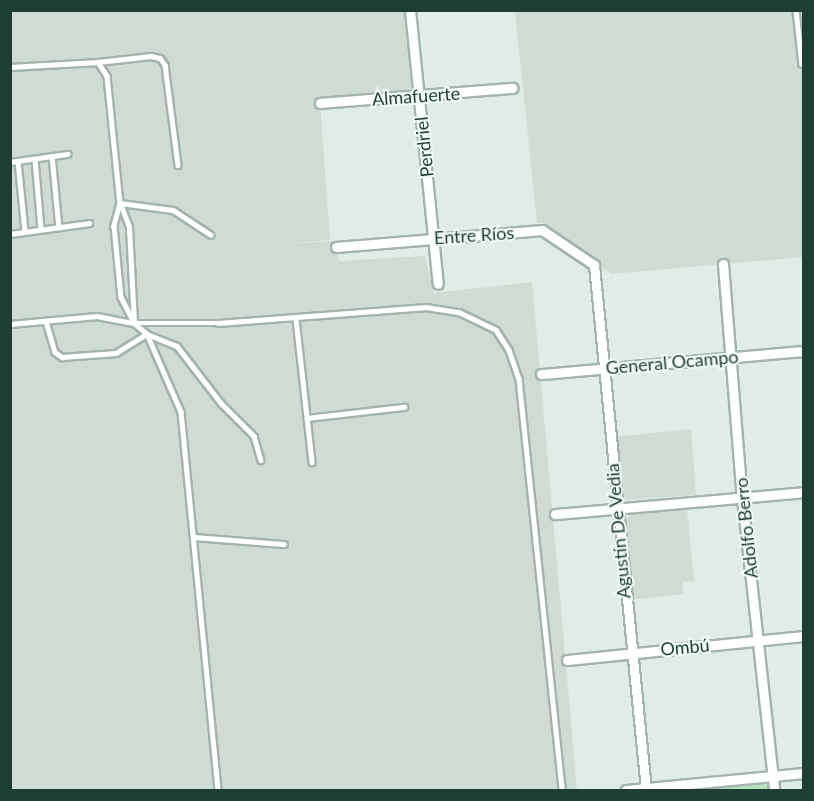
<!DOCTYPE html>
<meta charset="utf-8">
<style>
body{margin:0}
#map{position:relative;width:814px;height:801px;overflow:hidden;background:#e0ece6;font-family:Lato,sans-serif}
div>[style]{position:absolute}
.built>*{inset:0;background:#cedcd4}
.green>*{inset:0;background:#b6dfbe}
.roads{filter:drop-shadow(2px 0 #a2b4ad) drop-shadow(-2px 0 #a2b4ad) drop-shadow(0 2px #a2b4ad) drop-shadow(0 -2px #a2b4ad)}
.service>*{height:4.5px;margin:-2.25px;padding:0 2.25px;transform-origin:2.25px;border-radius:2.25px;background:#fff}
.minor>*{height:9px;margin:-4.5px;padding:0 4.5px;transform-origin:4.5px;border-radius:4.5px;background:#fff}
span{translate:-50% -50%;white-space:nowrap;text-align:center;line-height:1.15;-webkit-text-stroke:4.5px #f0f8f4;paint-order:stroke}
.street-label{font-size:18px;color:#1f3e33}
.frame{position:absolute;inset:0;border:12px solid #1f3e33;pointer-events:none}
</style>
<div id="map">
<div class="built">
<i style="clip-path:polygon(10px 11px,405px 11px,411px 85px,404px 97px,320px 103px,330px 240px,284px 244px,335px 241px,339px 261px,425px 256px,434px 293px,532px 282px,577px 790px,11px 790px)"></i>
<i style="clip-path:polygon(515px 11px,803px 11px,803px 257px,611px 274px,544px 223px,537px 223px)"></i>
<i style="clip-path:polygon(691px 429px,696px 495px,622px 500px,614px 437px)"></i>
<i style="clip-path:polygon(687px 509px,694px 581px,682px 582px,683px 594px,630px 600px,624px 519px,633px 514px)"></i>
</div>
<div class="green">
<i style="clip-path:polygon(765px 782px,770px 790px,671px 790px)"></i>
</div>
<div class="roads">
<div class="service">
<i style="left:796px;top:10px;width:54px;rotate:83.7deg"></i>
<i style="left:98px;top:62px;width:53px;rotate:-6.5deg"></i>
<i style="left:151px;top:56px;width:9px;rotate:13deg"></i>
<i style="left:160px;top:58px;width:9px;rotate:54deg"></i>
<i style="left:165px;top:65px;width:101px;rotate:82.6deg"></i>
<i style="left:10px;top:67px;width:88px;rotate:-3.3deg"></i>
<i style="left:98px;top:62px;width:17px;rotate:57deg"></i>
<i style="left:107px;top:76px;width:128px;rotate:84.2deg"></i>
<i style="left:120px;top:203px;width:53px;rotate:7.5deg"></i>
<i style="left:173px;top:210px;width:45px;rotate:33.3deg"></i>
<i style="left:52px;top:156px;width:71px;rotate:84.4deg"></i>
<i style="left:35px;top:159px;width:70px;rotate:85.1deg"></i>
<i style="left:18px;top:161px;width:70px;rotate:84.3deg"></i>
<i style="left:10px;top:162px;width:58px;rotate:-8deg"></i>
<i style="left:10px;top:234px;width:80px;rotate:-7.9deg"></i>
<i style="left:296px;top:319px;width:144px;rotate:83.6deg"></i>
<i style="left:46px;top:321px;width:32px;rotate:74deg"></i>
<i style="left:55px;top:352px;width:9px;rotate:36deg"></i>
<i style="left:62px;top:357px;width:54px;rotate:-4.2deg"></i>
<i style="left:116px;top:353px;width:36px;rotate:-32deg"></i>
<i style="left:147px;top:334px;width:32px;rotate:22deg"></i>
<i style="left:177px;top:346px;width:72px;rotate:52.3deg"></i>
<i style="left:221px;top:403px;width:47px;rotate:45deg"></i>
<i style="left:254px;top:436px;width:25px;rotate:74deg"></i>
<i style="left:134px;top:323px;width:96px;rotate:-93deg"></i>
<i style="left:129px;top:227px;width:26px;rotate:-111deg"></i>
<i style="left:120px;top:203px;width:24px;rotate:105deg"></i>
<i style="left:114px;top:226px;width:71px;rotate:84.4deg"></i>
<i style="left:121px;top:297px;width:29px;rotate:63deg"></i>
<i style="left:134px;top:323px;width:17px;rotate:40deg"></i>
<i style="left:147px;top:334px;width:85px;rotate:66.4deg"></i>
<i style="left:181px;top:412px;width:380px;rotate:84.4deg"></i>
<i style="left:10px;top:324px;width:87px;rotate:-5.3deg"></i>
<i style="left:97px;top:316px;width:38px;rotate:11deg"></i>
<i style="left:134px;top:323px;width:84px"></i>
<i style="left:218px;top:323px;width:209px;rotate:-4.4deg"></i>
<i style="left:426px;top:307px;width:33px;rotate:9deg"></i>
<i style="left:459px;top:312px;width:41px;rotate:25.9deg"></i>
<i style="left:496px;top:330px;width:24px;rotate:57deg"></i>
<i style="left:509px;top:350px;width:31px;rotate:71deg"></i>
<i style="left:519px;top:379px;width:413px;rotate:84deg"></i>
<i style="left:307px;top:418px;width:98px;rotate:-6.5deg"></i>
<i style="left:193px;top:537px;width:91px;rotate:4.4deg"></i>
</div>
<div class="minor">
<i style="left:410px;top:10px;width:275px;rotate:84.2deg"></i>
<i style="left:320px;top:103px;width:193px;rotate:-4.5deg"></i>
<i style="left:336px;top:247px;width:207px;rotate:-4.7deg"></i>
<i style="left:542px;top:230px;width:63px;rotate:33.9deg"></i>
<i style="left:594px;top:265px;width:528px;rotate:84.34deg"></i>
<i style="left:723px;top:264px;width:235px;rotate:85.4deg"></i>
<i style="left:742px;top:498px;width:294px;rotate:83.7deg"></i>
<i style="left:541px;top:374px;width:264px;rotate:-5deg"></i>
<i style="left:555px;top:514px;width:250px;rotate:-5deg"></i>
<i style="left:567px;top:660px;width:238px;rotate:-5.8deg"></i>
<i style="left:626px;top:790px;width:179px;rotate:-5.5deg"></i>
</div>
</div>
<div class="street-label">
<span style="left:416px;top:96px;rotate:-4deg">Almafuerte</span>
<span style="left:424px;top:147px;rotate:-96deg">Perdriel</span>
<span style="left:474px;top:235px;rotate:-4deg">Entre Ríos</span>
<span style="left:672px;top:362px;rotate:-5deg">General Ocampo</span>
<span style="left:746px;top:528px;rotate:-96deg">Adolfo Berro</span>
<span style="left:618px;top:531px;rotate:-95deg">Agustín De Vedia</span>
<span style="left:685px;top:647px;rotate:-5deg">Ombú</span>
</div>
<div class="frame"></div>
</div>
